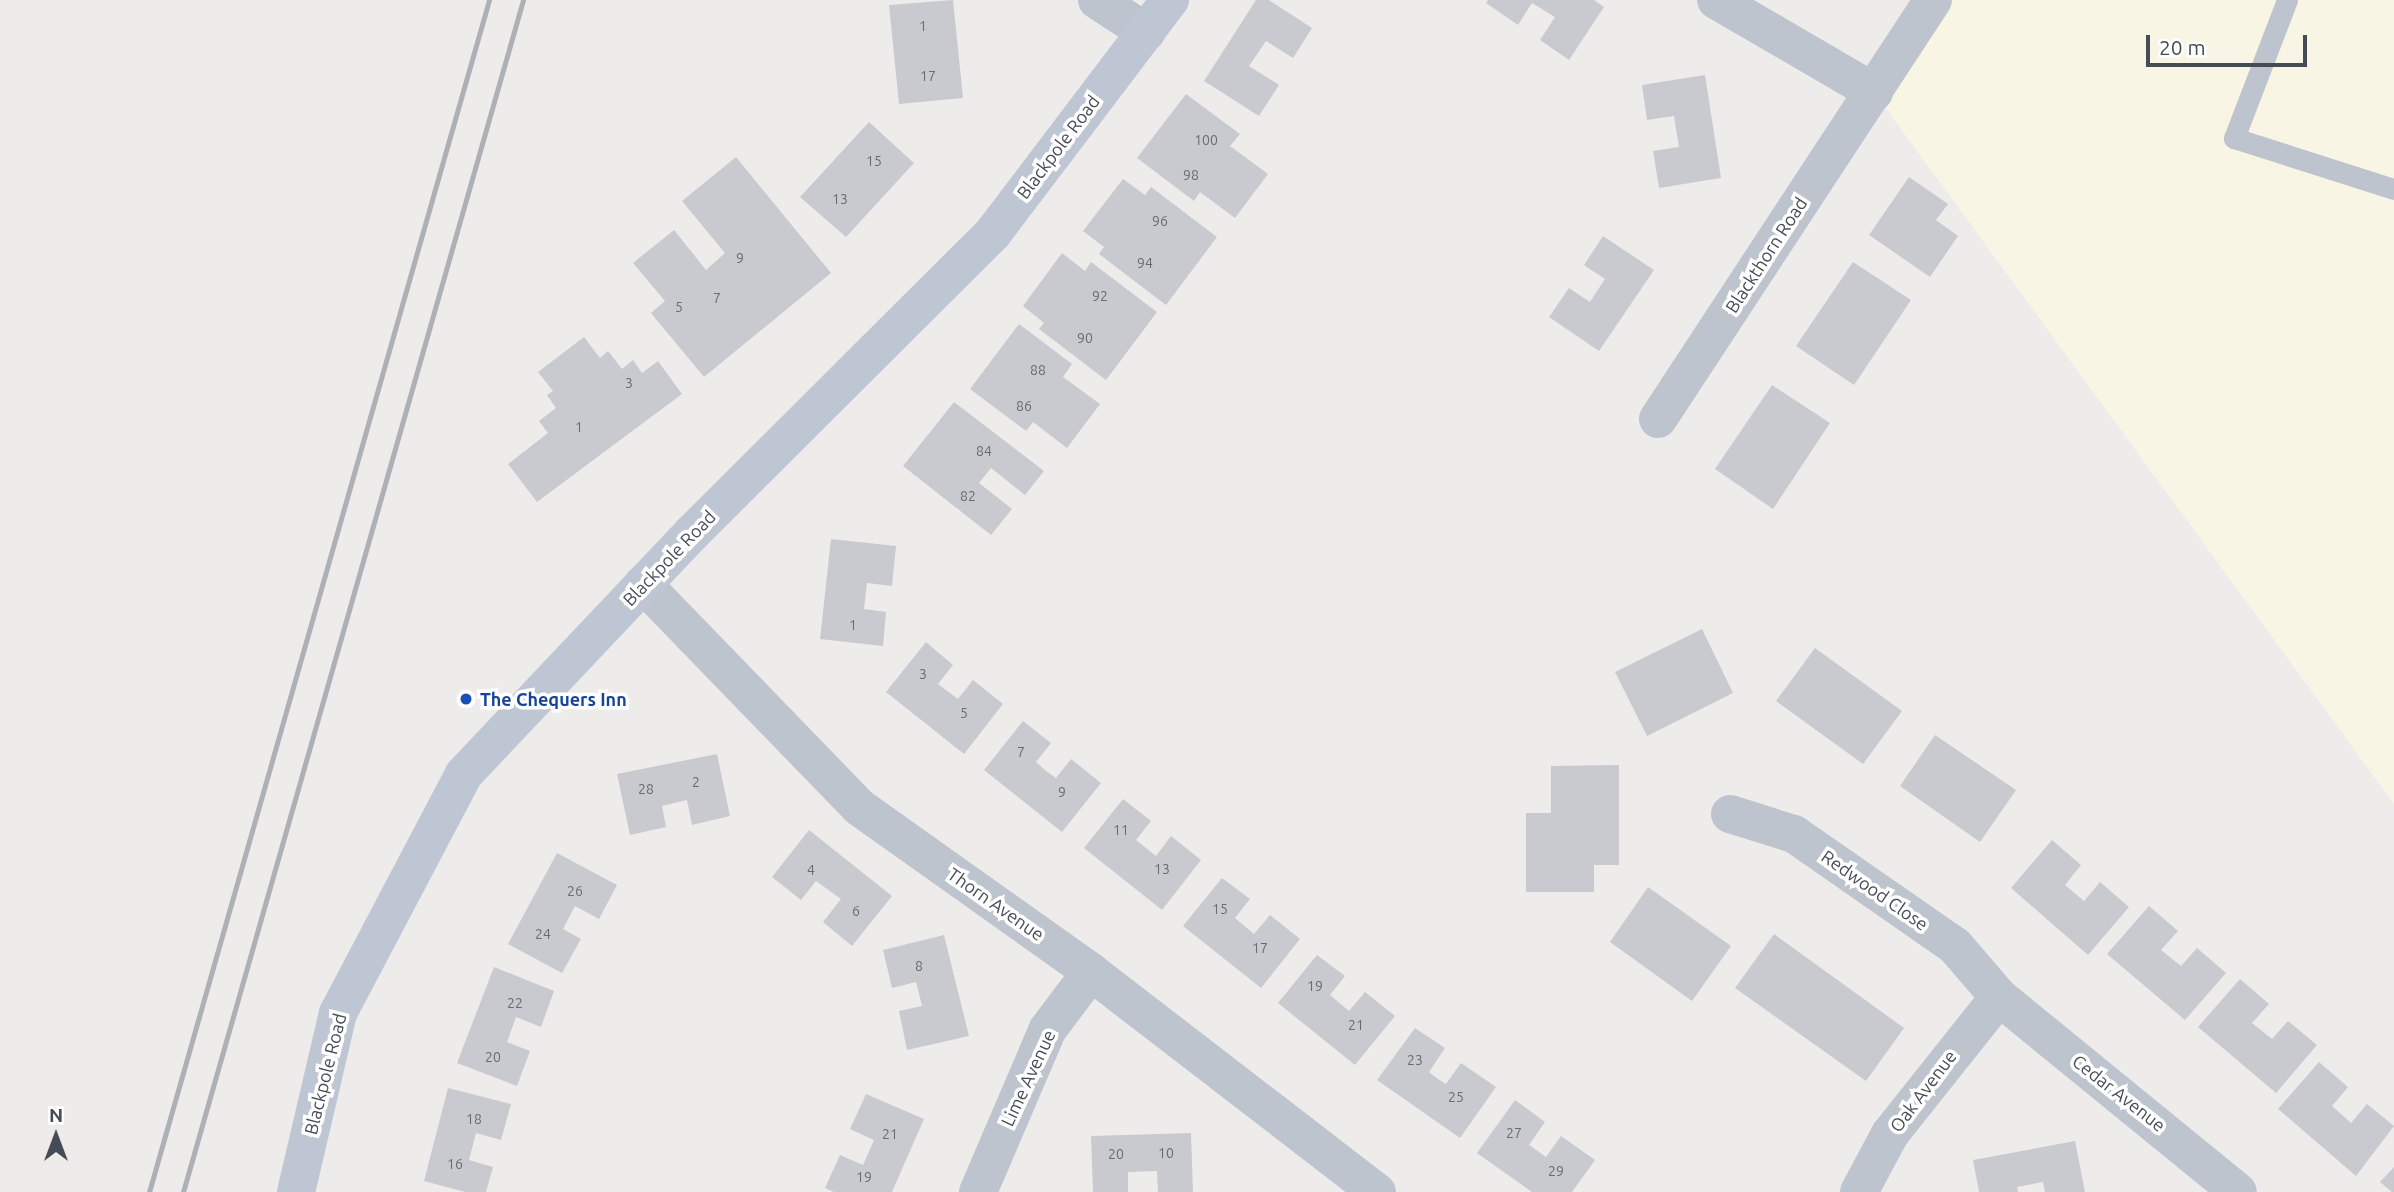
<!DOCTYPE html>
<style>
body{margin:0}
#map{position:relative;width:2394px;height:1192px;overflow:hidden;background:#eeebeb;font-family:Ubuntu,sans-serif}
div>[style]{position:absolute}
.commercial>*{inset:0;background:#f9f5e4}
.building>*{inset:0;background:#c8cad0}
.lane>*{height:21px;margin:-10.5px;padding:0 10.5px;transform-origin:10.5px;border-radius:10.5px;background:#bdc4cd}
.street>*{height:38px;margin:-19px;padding:0 19px;transform-origin:19px;border-radius:19px;background:#bdc4cd}
.secondary>*{height:38px;margin:-19px;padding:0 19px;transform-origin:19px;border-radius:19px;background:#bfc6d3}
.rail>*{height:5px;margin:-2.5px;padding:0 2.5px;transform-origin:2.5px;border-radius:2.5px;background:#aeb0b5}
.dots>*{width:19px;height:19px;translate:-50% -50%;box-sizing:border-box;border:4px solid #fff;border-radius:50%}
span{translate:-50% -50%;white-space:nowrap;text-align:center;line-height:1.15;-webkit-text-stroke:7px #fff;paint-order:stroke}
.number-label{font-size:14px;color:#666c74}
.number-label span{-webkit-text-stroke-width:0}
.street-label{font-size:18px;color:#454c56}
.transit-label{font-size:18px;color:#164399;font-weight:700}
.left{translate:0 -50%;text-align:left}
.north{position:absolute;left:21px;top:1101px;width:70px;height:70px;-webkit-text-stroke:5px #fff;paint-order:stroke;rotate:0deg;font-size:19px;font-weight:700;line-height:28px;text-align:center;color:#454c56}
.north::after{content:'';display:block;margin:auto;width:24px;height:32px;background:#454c56;clip-path:polygon(50% 0,100% 100%,50% 72%,0 100%)}
.scale{position:absolute;left:2146px;top:35px;width:161px;height:32px;box-sizing:border-box;border:4px solid #454c56;border-top:0;padding-left:9px;font-size:21px;line-height:24px;white-space:nowrap;color:#454c56;-webkit-text-stroke:5px #fff;paint-order:stroke}
</style>
<div id="map">
<div class="commercial">
<i style="clip-path:polygon(1933px 0,2394px 0,2394px 804px,1874px 92px)"></i>
</div>
<div class="building">
<i style="clip-path:polygon(953px 0,963px 98px,899px 104px,889px 5px)"></i>
<i style="clip-path:polygon(1256px 0,1269px 0,1312px 28px,1293px 58px,1266px 41px,1249px 66px,1279px 85px,1259px 116px,1204px 81px)"></i>
<i style="clip-path:polygon(1488px 0,1594px 0,1604px 7px,1569px 60px,1540px 40px,1555px 17px,1532px 3px,1518px 25px,1486px 3px)"></i>
<i style="clip-path:polygon(1705px 75px,1721px 178px,1659px 188px,1653px 151px,1679px 147px,1676px 129px,1674px 116px,1647px 120px,1642px 85px)"></i>
<i style="clip-path:polygon(1186px 94px,1240px 134px,1230px 146px,1268px 174px,1235px 218px,1200px 192px,1194px 201px,1137px 158px)"></i>
<i style="clip-path:polygon(869px 122px,914px 163px,846px 237px,800px 197px)"></i>
<i style="clip-path:polygon(736px 157px,831px 273px,704px 377px,651px 313px,665px 301px,633px 263px,674px 230px,706px 270px,725px 253px,682px 201px)"></i>
<i style="clip-path:polygon(1909px 177px,1948px 204px,1936px 220px,1958px 236px,1930px 277px,1869px 235px)"></i>
<i style="clip-path:polygon(1123px 179px,1145px 195px,1151px 187px,1217px 237px,1166px 305px,1099px 254px,1104px 247px,1083px 231px)"></i>
<i style="clip-path:polygon(1603px 236px,1654px 270px,1599px 351px,1549px 317px,1569px 288px,1590px 302px,1595px 294px,1605px 279px,1584px 265px)"></i>
<i style="clip-path:polygon(1062px 253px,1085px 271px,1091px 262px,1157px 312px,1106px 380px,1039px 329px,1044px 323px,1023px 306px)"></i>
<i style="clip-path:polygon(1853px 262px,1911px 300px,1854px 385px,1796px 346px)"></i>
<i style="clip-path:polygon(1019px 324px,1072px 364px,1063px 377px,1100px 404px,1067px 448px,1033px 422px,1026px 431px,970px 389px)"></i>
<i style="clip-path:polygon(584px 337px,600px 358px,608px 351px,622px 369px,633px 360px,642px 373px,658px 361px,682px 394px,537px 502px,508px 464px,548px 433px,539px 421px,556px 408px,547px 395px,553px 391px,538px 372px)"></i>
<i style="clip-path:polygon(1772px 385px,1830px 423px,1773px 509px,1715px 469px)"></i>
<i style="clip-path:polygon(954px 402px,1044px 471px,1025px 495px,991px 468px,979px 483px,1012px 509px,991px 535px,903px 466px)"></i>
<i style="clip-path:polygon(831px 539px,896px 546px,892px 586px,867px 583px,864px 609px,886px 612px,883px 646px,820px 639px)"></i>
<i style="clip-path:polygon(1702px 629px,1733px 693px,1647px 736px,1615px 672px)"></i>
<i style="clip-path:polygon(926px 642px,953px 665px,938px 684px,958px 699px,973px 680px,1003px 704px,964px 754px,886px 692px)"></i>
<i style="clip-path:polygon(1815px 648px,1902px 711px,1863px 764px,1776px 701px)"></i>
<i style="clip-path:polygon(1023px 721px,1051px 743px,1036px 762px,1046px 771px,1056px 778px,1071px 759px,1101px 783px,1062px 832px,984px 770px)"></i>
<i style="clip-path:polygon(1935px 735px,2016px 790px,1980px 842px,1900px 786px)"></i>
<i style="clip-path:polygon(717px 754px,730px 816px,692px 825px,687px 800px,662px 806px,666px 827px,630px 835px,617px 774px)"></i>
<i style="clip-path:polygon(1619px 765px,1619px 865px,1594px 865px,1594px 892px,1526px 892px,1526px 813px,1551px 813px,1551px 766px)"></i>
<i style="clip-path:polygon(1123px 799px,1151px 821px,1136px 840px,1156px 856px,1171px 836px,1201px 860px,1162px 910px,1084px 848px)"></i>
<i style="clip-path:polygon(809px 830px,892px 896px,852px 946px,823px 922px,841px 899px,816px 881px,801px 900px,772px 877px)"></i>
<i style="clip-path:polygon(2052px 840px,2081px 865px,2065px 885px,2084px 901px,2100px 882px,2129px 907px,2088px 955px,2011px 888px)"></i>
<i style="clip-path:polygon(557px 853px,617px 885px,599px 919px,575px 906px,563px 929px,581px 939px,562px 973px,508px 944px)"></i>
<i style="clip-path:polygon(1222px 878px,1250px 899px,1235px 918px,1254px 934px,1270px 915px,1300px 939px,1261px 988px,1183px 926px)"></i>
<i style="clip-path:polygon(1648px 887px,1731px 946px,1692px 1001px,1610px 942px)"></i>
<i style="clip-path:polygon(2149px 906px,2178px 931px,2161px 950px,2181px 966px,2197px 948px,2226px 973px,2185px 1020px,2107px 954px)"></i>
<i style="clip-path:polygon(1774px 934px,1904px 1028px,1866px 1081px,1735px 988px)"></i>
<i style="clip-path:polygon(944px 935px,969px 1036px,907px 1050px,899px 1011px,922px 1006px,916px 982px,892px 988px,883px 950px)"></i>
<i style="clip-path:polygon(1317px 955px,1345px 976px,1330px 995px,1349px 1011px,1365px 992px,1395px 1016px,1355px 1065px,1278px 1003px)"></i>
<i style="clip-path:polygon(494px 967px,554px 991px,541px 1027px,516px 1017px,507px 1042px,530px 1051px,517px 1086px,457px 1063px)"></i>
<i style="clip-path:polygon(2240px 979px,2269px 1004px,2252px 1023px,2272px 1039px,2288px 1021px,2317px 1045px,2276px 1093px,2198px 1027px)"></i>
<i style="clip-path:polygon(1415px 1028px,1445px 1048px,1429px 1072px,1438px 1079px,1446px 1084px,1461px 1063px,1496px 1087px,1460px 1138px,1377px 1080px)"></i>
<i style="clip-path:polygon(2319px 1062px,2348px 1087px,2332px 1106px,2351px 1123px,2367px 1104px,2394px 1126px,2356px 1176px,2278px 1109px)"></i>
<i style="clip-path:polygon(448px 1088px,511px 1104px,501px 1140px,476px 1133px,469px 1160px,493px 1167px,486px 1192px,465px 1192px,424px 1181px)"></i>
<i style="clip-path:polygon(866px 1094px,924px 1119px,892px 1192px,834px 1192px,825px 1188px,840px 1155px,863px 1165px,874px 1140px,850px 1129px)"></i>
<i style="clip-path:polygon(1515px 1100px,1545px 1122px,1529px 1145px,1546px 1157px,1561px 1136px,1595px 1160px,1572px 1192px,1532px 1192px,1477px 1153px)"></i>
<i style="clip-path:polygon(1191px 1133px,1193px 1192px,1158px 1192px,1157px 1171px,1128px 1172px,1128px 1192px,1093px 1192px,1091px 1136px)"></i>
<i style="clip-path:polygon(2075px 1141px,2085px 1192px,2045px 1192px,2043px 1182px,2017px 1187px,2018px 1192px,1979px 1192px,1973px 1160px)"></i>
<i style="clip-path:polygon(2394px 1167px,2394px 1192px,2392px 1192px,2380px 1182px)"></i>
</div>
<div class="lane">
<i style="left:2287px;top:0;width:148px;rotate:111deg"></i>
<i style="left:2234px;top:138px;width:168px;rotate:17.7deg"></i>
</div>
<div class="street">
<i style="left:1097px;top:0;width:59px;rotate:33.1deg"></i>
<i style="left:1716px;top:0;width:183px;rotate:30.2deg"></i>
<i style="left:1658px;top:419px;width:501px;rotate:-56.72deg"></i>
<i style="left:643px;top:584px;width:310px;rotate:45.9deg"></i>
<i style="left:859px;top:807px;width:285px;rotate:35.4deg"></i>
<i style="left:1091px;top:972px;width:361px;rotate:37.6deg"></i>
<i style="left:1730px;top:814px;width:67px;rotate:17.4deg"></i>
<i style="left:1794px;top:834px;width:196px;rotate:34.8deg"></i>
<i style="left:1955px;top:946px;width:67px;rotate:49.2deg"></i>
<i style="left:1999px;top:997px;width:308px;rotate:39.2deg"></i>
<i style="left:978px;top:1192px;width:177px;rotate:-66.8deg"></i>
<i style="left:1048px;top:1029px;width:71px;rotate:-53deg"></i>
<i style="left:1859px;top:1192px;width:66px;rotate:-61.9deg"></i>
<i style="left:1890px;top:1134px;width:175px;rotate:-51.5deg"></i>
</div>
<div class="secondary">
<i style="left:296px;top:1192px;width:184px;rotate:-76.8deg"></i>
<i style="left:338px;top:1013px;width:270px;rotate:-62.2deg"></i>
<i style="left:464px;top:774px;width:329px;rotate:-46.6deg"></i>
<i style="left:690px;top:535px;width:428px;rotate:-44.9deg"></i>
<i style="left:993px;top:233px;width:293px;rotate:-52.8deg"></i>
</div>
<div class="rail">
<i style="left:149px;top:1192px;width:1240px;rotate:-74.08deg"></i>
<i style="left:183px;top:1192px;width:1240px;rotate:-74.08deg"></i>
</div>
<div class="dots">
<i style="left:466px;top:699px;background:#1a4fb4"></i>
</div>
<div class="number-label">
<span style="left:923px;top:26px">1</span>
<span style="left:928px;top:76px">17</span>
<span style="left:1206px;top:140px">100</span>
<span style="left:874px;top:161px">15</span>
<span style="left:1191px;top:175px">98</span>
<span style="left:840px;top:199px">13</span>
<span style="left:1160px;top:221px">96</span>
<span style="left:740px;top:258px">9</span>
<span style="left:1145px;top:263px">94</span>
<span style="left:1100px;top:296px">92</span>
<span style="left:717px;top:298px">7</span>
<span style="left:679px;top:307px">5</span>
<span style="left:1085px;top:338px">90</span>
<span style="left:1038px;top:370px">88</span>
<span style="left:629px;top:383px">3</span>
<span style="left:1024px;top:406px">86</span>
<span style="left:579px;top:427px">1</span>
<span style="left:984px;top:451px">84</span>
<span style="left:968px;top:496px">82</span>
<span style="left:853px;top:625px">1</span>
<span style="left:923px;top:674px">3</span>
<span style="left:964px;top:713px">5</span>
<span style="left:1021px;top:752px">7</span>
<span style="left:696px;top:782px">2</span>
<span style="left:646px;top:789px">28</span>
<span style="left:1062px;top:792px">9</span>
<span style="left:1121px;top:830px">11</span>
<span style="left:1162px;top:869px">13</span>
<span style="left:811px;top:870px">4</span>
<span style="left:575px;top:891px">26</span>
<span style="left:1220px;top:909px">15</span>
<span style="left:856px;top:911px">6</span>
<span style="left:543px;top:934px">24</span>
<span style="left:1260px;top:948px">17</span>
<span style="left:919px;top:966px">8</span>
<span style="left:1315px;top:986px">19</span>
<span style="left:515px;top:1003px">22</span>
<span style="left:1356px;top:1025px">21</span>
<span style="left:493px;top:1057px">20</span>
<span style="left:1415px;top:1060px">23</span>
<span style="left:1456px;top:1097px">25</span>
<span style="left:474px;top:1119px">18</span>
<span style="left:1514px;top:1133px">27</span>
<span style="left:890px;top:1134px">21</span>
<span style="left:1166px;top:1153px">10</span>
<span style="left:1116px;top:1154px">20</span>
<span style="left:455px;top:1164px">16</span>
<span style="left:1556px;top:1171px">29</span>
<span style="left:864px;top:1177px">19</span>
</div>
<div class="street-label">
<span style="left:1058px;top:147px;rotate:-53deg">Blackpole Road</span>
<span style="left:1766px;top:255px;rotate:-57deg">Blackthorn Road</span>
<span style="left:669px;top:558px;rotate:-46deg">Blackpole Road</span>
<span style="left:1875px;top:890px;rotate:35deg">Redwood Close</span>
<span style="left:996px;top:904px;rotate:35deg">Thorn Avenue</span>
<span style="left:325px;top:1074px;rotate:-76deg">Blackpole Road</span>
<span style="left:1028px;top:1078px;rotate:-65deg">Lime Avenue</span>
<span style="left:1923px;top:1091px;rotate:-53deg">Oak Avenue</span>
<span style="left:2119px;top:1093px;rotate:38deg">Cedar Avenue</span>
</div>
<div class="transit-label">
<span class="left" style="left:480px;top:699px">The Chequers Inn</span>
</div>
<div class="north">N</div>
<div class="scale">20 m</div>
</div>
